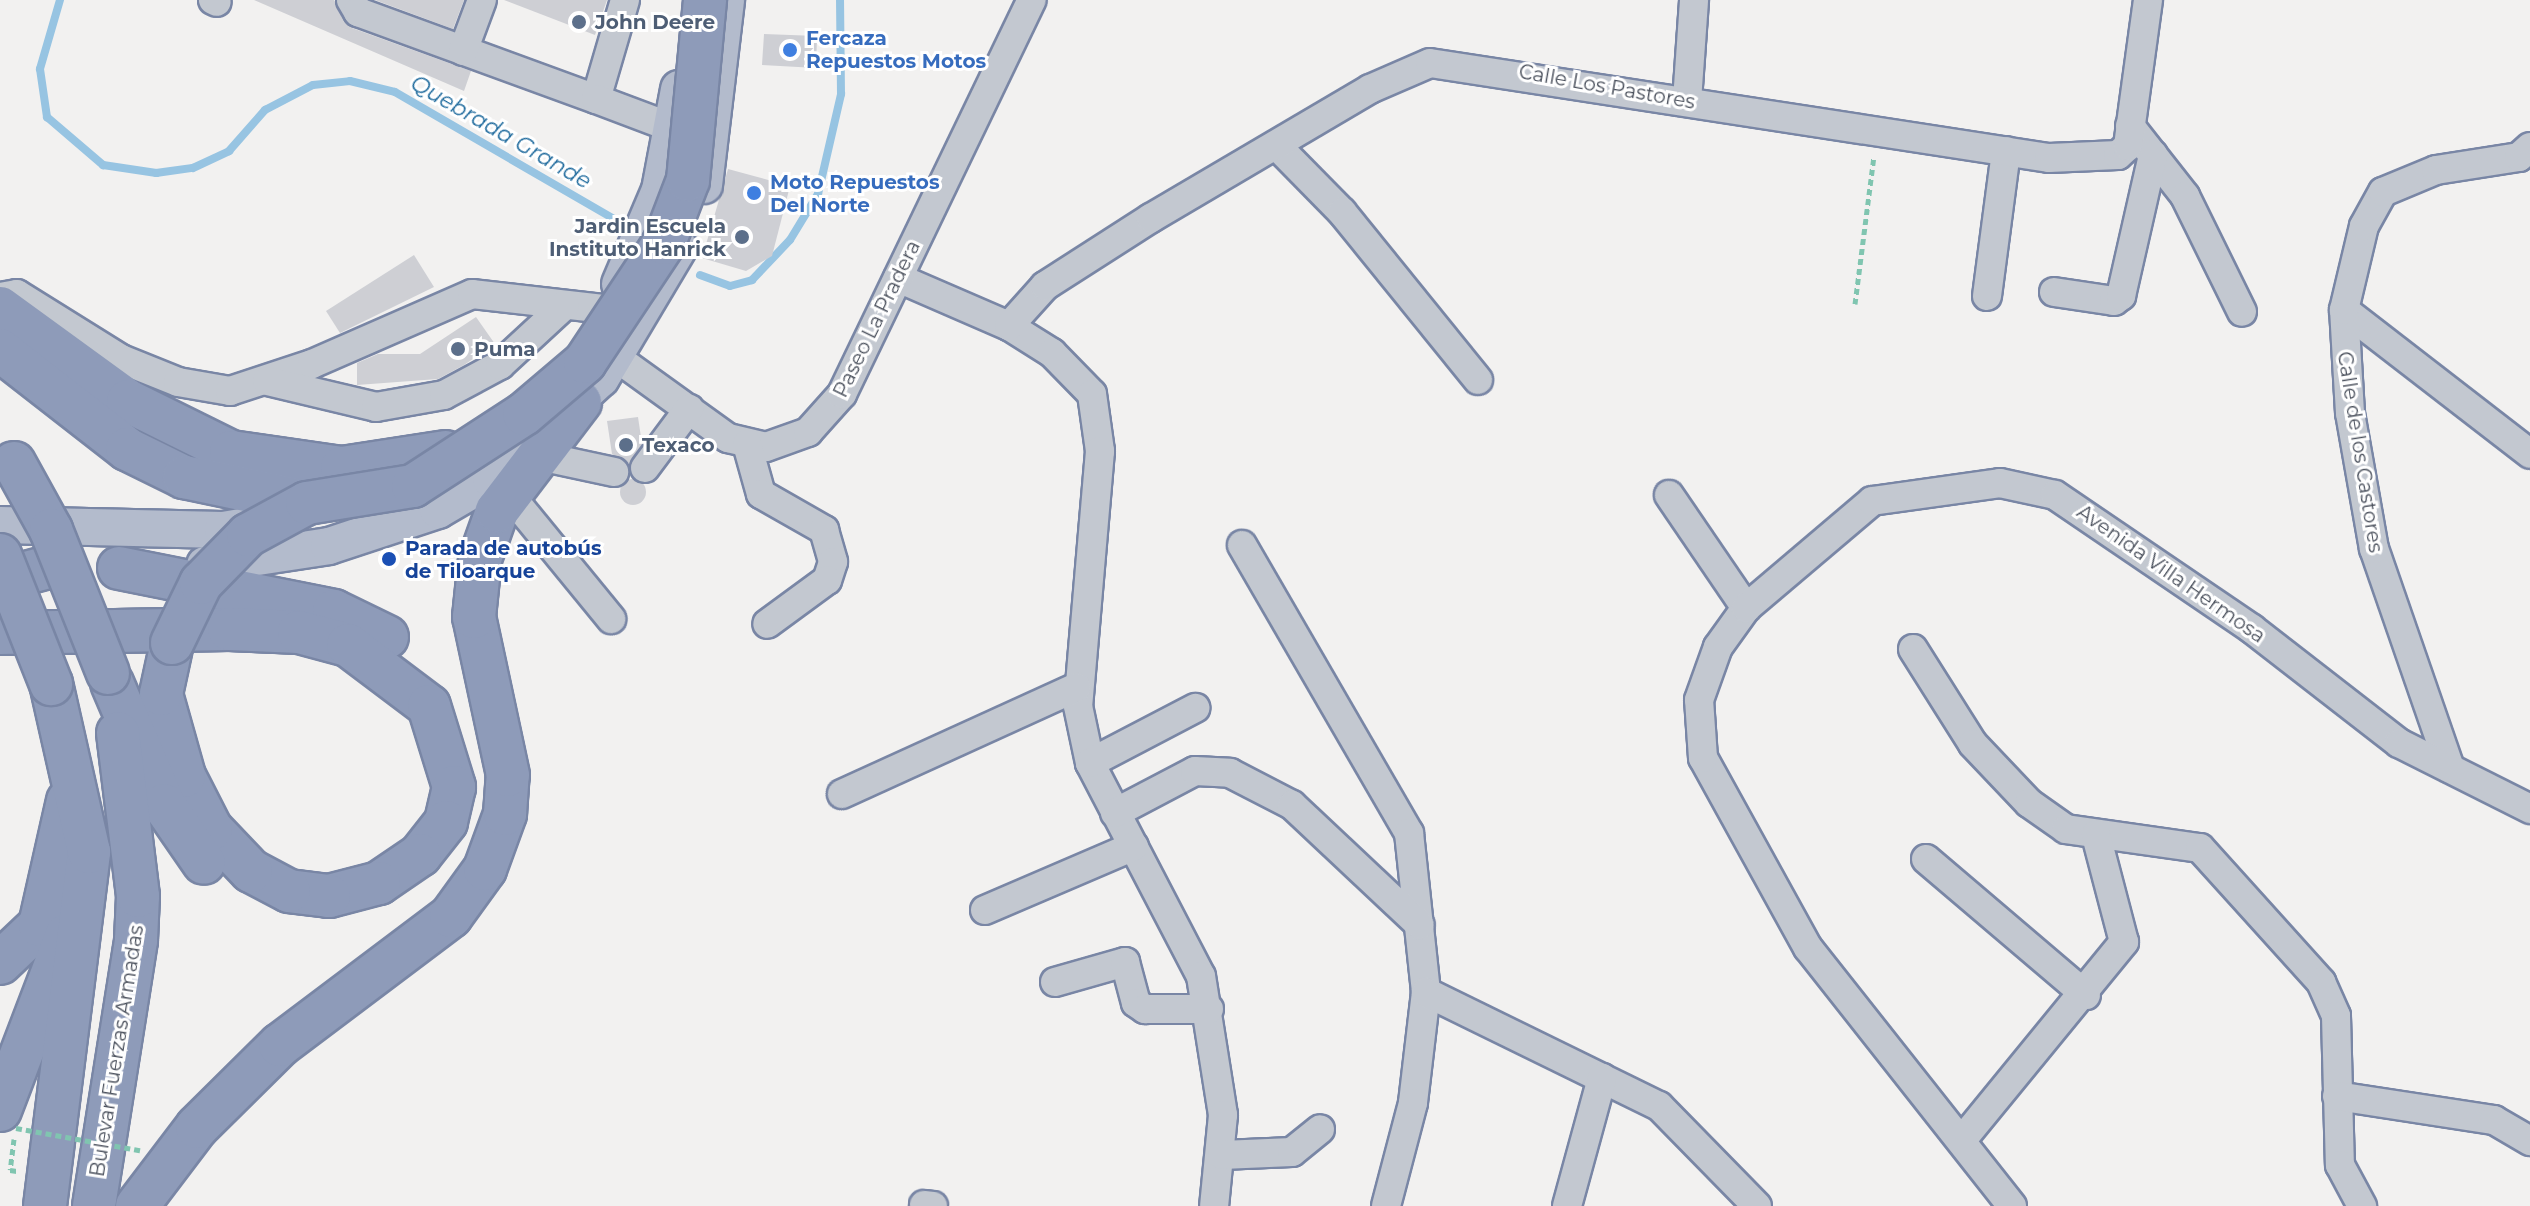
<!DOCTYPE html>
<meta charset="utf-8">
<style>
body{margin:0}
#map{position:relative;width:2530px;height:1206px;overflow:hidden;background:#f2f1f0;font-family:Montserrat,sans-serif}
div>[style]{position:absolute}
.stream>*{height:8px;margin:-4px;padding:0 4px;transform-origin:4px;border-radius:4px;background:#97c4e2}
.building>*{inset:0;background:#cecfd4}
.round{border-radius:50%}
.path>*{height:5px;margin-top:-2.5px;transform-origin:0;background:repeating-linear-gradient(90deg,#80c5b0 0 6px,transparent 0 10px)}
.roads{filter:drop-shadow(2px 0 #7986a5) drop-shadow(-2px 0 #7986a5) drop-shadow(0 2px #7986a5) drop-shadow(0 -2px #7986a5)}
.minor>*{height:28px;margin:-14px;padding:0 14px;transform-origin:14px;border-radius:14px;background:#c3c8d0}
.major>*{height:36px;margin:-18px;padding:0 18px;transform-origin:18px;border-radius:18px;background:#b3bbcc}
.highway>*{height:42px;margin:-21px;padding:0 21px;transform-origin:21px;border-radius:21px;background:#8e9bb9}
.path-bridge>*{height:5px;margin-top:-2.5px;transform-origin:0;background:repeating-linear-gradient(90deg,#80c5b0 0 6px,transparent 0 10px)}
.bridges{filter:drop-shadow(2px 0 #7986a5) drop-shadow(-2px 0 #7986a5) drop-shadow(0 2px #7986a5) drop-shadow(0 -2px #7986a5)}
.highway-bridge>*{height:42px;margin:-21px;padding:0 21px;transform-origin:21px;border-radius:21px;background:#8e9bb9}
.dots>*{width:22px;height:22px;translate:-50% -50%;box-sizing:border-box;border:4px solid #fff;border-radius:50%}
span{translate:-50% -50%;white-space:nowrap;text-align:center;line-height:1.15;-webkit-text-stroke:6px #fff;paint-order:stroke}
.service-label{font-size:20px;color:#4e5e75;font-weight:700}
.left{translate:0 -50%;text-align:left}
.right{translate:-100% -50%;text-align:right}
.shop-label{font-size:20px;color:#366cbe;font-weight:700}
.street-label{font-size:20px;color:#4a505c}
.transit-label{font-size:20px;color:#164399;font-weight:700}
.water-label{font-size:22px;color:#1d699c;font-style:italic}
</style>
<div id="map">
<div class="stream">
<i style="left:60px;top:0;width:72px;rotate:106.2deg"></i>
<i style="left:40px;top:69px;width:49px;rotate:81.7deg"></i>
<i style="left:47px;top:117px;width:74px;rotate:40.6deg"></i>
<i style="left:103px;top:165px;width:54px;rotate:8.6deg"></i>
<i style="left:156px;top:173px;width:37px;rotate:-8deg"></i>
<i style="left:193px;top:168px;width:40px;rotate:-25deg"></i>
<i style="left:229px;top:151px;width:55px;rotate:-48.7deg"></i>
<i style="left:265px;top:110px;width:54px;rotate:-27.5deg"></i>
<i style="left:313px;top:85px;width:37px;rotate:-6deg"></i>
<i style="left:350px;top:81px;width:46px;rotate:13.7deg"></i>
<i style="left:395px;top:92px;width:261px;rotate:30.1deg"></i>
<i style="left:700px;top:275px;width:32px;rotate:20deg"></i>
<i style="left:730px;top:286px;width:23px;rotate:-15deg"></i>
<i style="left:752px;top:280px;width:55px;rotate:-46.5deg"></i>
<i style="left:790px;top:240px;width:54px;rotate:-58.7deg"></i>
<i style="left:818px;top:194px;width:103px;rotate:-77deg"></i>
<i style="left:841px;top:94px;width:94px;rotate:-90.6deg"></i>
</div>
<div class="building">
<i style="clip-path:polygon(254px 0,334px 0,352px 28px,471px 71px,464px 91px)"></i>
<i style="clip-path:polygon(375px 0,464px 0,453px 29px)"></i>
<i style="clip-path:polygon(504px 0,607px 0,595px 35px)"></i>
<i style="clip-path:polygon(764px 34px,817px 36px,816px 68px,762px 65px)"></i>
<i style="clip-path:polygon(728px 169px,790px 186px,772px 256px,746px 271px,702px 258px)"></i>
<i style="clip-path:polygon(414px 255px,434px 287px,340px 333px,326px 311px)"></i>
<i style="clip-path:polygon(476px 317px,495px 344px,464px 365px,438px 379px,357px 385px,357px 363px,378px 354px,420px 354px)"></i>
<i style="clip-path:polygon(638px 417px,642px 444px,629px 464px,612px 454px,607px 421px)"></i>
<i class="round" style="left:620px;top:479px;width:26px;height:26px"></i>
</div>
<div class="path">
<i style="left:1855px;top:304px;width:149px;rotate:-82.7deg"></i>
<i style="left:14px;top:1139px;width:31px;rotate:97deg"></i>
<i style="left:10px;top:1170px;width:7px;rotate:8deg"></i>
</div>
<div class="roads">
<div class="minor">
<i style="left:213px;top:0;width:4px;rotate:27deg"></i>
<i style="left:351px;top:0;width:14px;rotate:60deg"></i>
<i style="left:358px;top:12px;width:253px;rotate:20.1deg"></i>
<i style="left:625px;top:0;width:103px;rotate:106.3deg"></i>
<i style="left:596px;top:99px;width:82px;rotate:20.6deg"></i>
<i style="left:463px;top:51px;width:54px;rotate:-69.6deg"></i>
<i style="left:1687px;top:101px;width:101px;rotate:-86deg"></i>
<i style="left:2130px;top:126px;width:89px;rotate:51.8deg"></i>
<i style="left:2185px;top:196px;width:129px;rotate:63.8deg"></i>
<i style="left:1279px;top:148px;width:90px;rotate:45.5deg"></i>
<i style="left:1342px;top:212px;width:216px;rotate:51deg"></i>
<i style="left:898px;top:278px;width:121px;rotate:23.4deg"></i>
<i style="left:1009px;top:326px;width:51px;rotate:32.1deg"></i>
<i style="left:1052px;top:353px;width:57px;rotate:45.7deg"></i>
<i style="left:1092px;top:394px;width:58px;rotate:82deg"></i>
<i style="left:1100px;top:451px;width:256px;rotate:94.9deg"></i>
<i style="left:1078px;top:706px;width:58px;rotate:78.1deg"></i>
<i style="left:1090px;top:763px;width:240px;rotate:62.5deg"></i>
<i style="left:1201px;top:976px;width:141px;rotate:81deg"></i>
<i style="left:1223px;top:1115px;width:91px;rotate:95.6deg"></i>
<i style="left:2054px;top:292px;width:61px;rotate:8.5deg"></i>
<i style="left:2114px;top:301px;width:9px;rotate:-36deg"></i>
<i style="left:2121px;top:296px;width:145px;rotate:-77.2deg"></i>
<i style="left:1987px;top:296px;width:146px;rotate:-82.5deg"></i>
<i style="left:0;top:297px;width:17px;rotate:-10deg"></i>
<i style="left:17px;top:294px;width:123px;rotate:32deg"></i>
<i style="left:121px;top:359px;width:61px;rotate:22deg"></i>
<i style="left:178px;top:382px;width:53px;rotate:9.8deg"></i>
<i style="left:230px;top:391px;width:86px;rotate:-18.2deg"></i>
<i style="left:312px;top:364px;width:175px;rotate:-23.6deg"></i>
<i style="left:472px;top:294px;width:132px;rotate:6.5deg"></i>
<i style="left:2344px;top:310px;width:235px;rotate:37.7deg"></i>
<i style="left:1009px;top:326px;width:54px;rotate:-48deg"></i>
<i style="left:1045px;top:286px;width:126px;rotate:-32.7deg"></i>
<i style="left:1151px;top:218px;width:254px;rotate:-30.5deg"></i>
<i style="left:1370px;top:89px;width:65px;rotate:-23.4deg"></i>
<i style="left:1430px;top:63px;width:626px;rotate:8.73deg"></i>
<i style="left:2049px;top:158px;width:69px;rotate:-2.5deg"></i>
<i style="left:2118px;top:155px;width:13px;rotate:-42deg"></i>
<i style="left:2128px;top:146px;width:147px;rotate:-82.2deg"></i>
<i style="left:617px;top:358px;width:137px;rotate:35.8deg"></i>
<i style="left:728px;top:438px;width:39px;rotate:13deg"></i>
<i style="left:766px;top:447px;width:45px;rotate:-19.7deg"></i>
<i style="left:808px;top:432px;width:51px;rotate:-48.2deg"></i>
<i style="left:842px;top:394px;width:437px;rotate:-64.3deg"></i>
<i style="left:267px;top:381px;width:112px;rotate:13.4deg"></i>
<i style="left:376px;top:407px;width:69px;rotate:-10deg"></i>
<i style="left:444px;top:395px;width:64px;rotate:-28.2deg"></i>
<i style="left:500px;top:365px;width:88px;rotate:-42.7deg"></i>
<i style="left:747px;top:444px;width:52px;rotate:74.4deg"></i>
<i style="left:761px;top:494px;width:73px;rotate:29.7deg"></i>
<i style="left:824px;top:530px;width:33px;rotate:74deg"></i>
<i style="left:833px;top:562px;width:19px;rotate:108deg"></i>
<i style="left:827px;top:580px;width:74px;rotate:143.7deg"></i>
<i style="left:535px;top:455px;width:81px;rotate:12.1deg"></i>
<i style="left:645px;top:468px;width:74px;rotate:-53.3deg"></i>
<i style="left:508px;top:493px;width:163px;rotate:50.7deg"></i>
<i style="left:1669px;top:495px;width:137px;rotate:55.7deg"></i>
<i style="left:1242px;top:545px;width:333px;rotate:59.9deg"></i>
<i style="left:1409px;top:833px;width:160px;rotate:83.9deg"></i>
<i style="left:1426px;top:992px;width:112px;rotate:96.7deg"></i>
<i style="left:1413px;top:1103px;width:106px;rotate:104.7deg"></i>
<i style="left:1913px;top:649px;width:112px;rotate:57.7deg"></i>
<i style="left:1973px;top:744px;width:81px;rotate:46.5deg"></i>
<i style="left:2029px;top:803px;width:45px;rotate:35.1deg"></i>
<i style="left:2066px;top:829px;width:135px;rotate:8.1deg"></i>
<i style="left:2200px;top:848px;width:181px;rotate:47.9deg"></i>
<i style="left:2321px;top:982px;width:37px;rotate:66deg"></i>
<i style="left:2336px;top:1016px;width:149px;rotate:88.5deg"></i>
<i style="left:2340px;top:1165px;width:47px;rotate:61.8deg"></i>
<i style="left:1090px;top:763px;width:119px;rotate:-27.6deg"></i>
<i style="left:2450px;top:768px;width:232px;rotate:-109.1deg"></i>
<i style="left:2374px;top:549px;width:138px;rotate:-100deg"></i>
<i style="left:2350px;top:413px;width:103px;rotate:-93.3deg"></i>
<i style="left:2344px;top:310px;width:86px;rotate:-76.6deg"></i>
<i style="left:2364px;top:226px;width:39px;rotate:-61deg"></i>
<i style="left:2383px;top:192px;width:57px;rotate:-22.5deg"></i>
<i style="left:2436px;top:170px;width:84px;rotate:-8.9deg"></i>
<i style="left:2519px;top:157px;width:15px;rotate:-42deg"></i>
<i style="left:842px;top:794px;width:258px;rotate:-24.5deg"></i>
<i style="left:1115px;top:813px;width:90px;rotate:-27.7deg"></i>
<i style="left:1195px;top:771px;width:35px;rotate:3deg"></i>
<i style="left:1230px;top:773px;width:70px;rotate:27.3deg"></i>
<i style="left:1292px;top:805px;width:175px;rotate:43.2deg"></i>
<i style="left:1926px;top:859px;width:210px;rotate:40.4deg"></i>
<i style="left:985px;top:910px;width:162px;rotate:-23.2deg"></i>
<i style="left:1055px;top:982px;width:73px;rotate:-15.9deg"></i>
<i style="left:1125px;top:962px;width:42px;rotate:75deg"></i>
<i style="left:1136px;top:1003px;width:11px;rotate:34deg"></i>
<i style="left:1145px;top:1009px;width:64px"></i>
<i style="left:1426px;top:992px;width:259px;rotate:26.1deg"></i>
<i style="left:1659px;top:1106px;width:140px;rotate:45.6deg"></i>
<i style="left:2337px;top:1096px;width:159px;rotate:8.7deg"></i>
<i style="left:2494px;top:1120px;width:42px;rotate:30.3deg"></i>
<i style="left:1962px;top:1140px;width:256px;rotate:-50.7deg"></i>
<i style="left:2124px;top:942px;width:111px;rotate:-104.7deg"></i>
<i style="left:1222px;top:1155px;width:70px;rotate:-2.5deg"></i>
<i style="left:1292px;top:1152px;width:36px;rotate:-39deg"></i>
<i style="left:924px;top:1205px;width:9px;rotate:6deg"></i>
<i style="left:1567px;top:1206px;width:133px;rotate:-74.7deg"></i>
<i style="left:2012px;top:1206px;width:329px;rotate:-128.3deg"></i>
<i style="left:1808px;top:948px;width:217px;rotate:-118.9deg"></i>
<i style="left:1703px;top:758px;width:58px;rotate:-93.9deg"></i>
<i style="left:1699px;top:700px;width:56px;rotate:-70.3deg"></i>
<i style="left:1718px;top:647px;width:48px;rotate:-54.3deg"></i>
<i style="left:1746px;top:608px;width:165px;rotate:-40.3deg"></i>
<i style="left:1872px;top:501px;width:129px;rotate:-8deg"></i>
<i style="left:2000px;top:483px;width:56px;rotate:12.3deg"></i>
<i style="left:2055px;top:495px;width:238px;rotate:34.2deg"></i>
<i style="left:2252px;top:629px;width:186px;rotate:37.8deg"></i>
<i style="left:2399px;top:743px;width:147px;rotate:26.7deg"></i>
</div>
<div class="major">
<i style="left:704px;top:185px;width:186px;rotate:-83.2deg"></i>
<i style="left:620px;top:284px;width:102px;rotate:-66.9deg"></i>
<i style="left:660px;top:190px;width:103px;rotate:-79.3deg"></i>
<i style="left:0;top:525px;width:223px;rotate:1.3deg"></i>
<i style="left:223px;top:530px;width:48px;rotate:-9.7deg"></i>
<i style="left:205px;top:565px;width:125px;rotate:-8.7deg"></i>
<i style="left:329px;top:546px;width:115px;rotate:-18.3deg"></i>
<i style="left:438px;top:510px;width:61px;rotate:-30.3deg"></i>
<i style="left:491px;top:479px;width:149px;rotate:-42.6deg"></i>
<i style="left:601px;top:378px;width:152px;rotate:-59.2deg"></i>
</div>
<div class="highway">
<i style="left:0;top:308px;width:158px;rotate:36deg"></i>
<i style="left:128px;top:401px;width:115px;rotate:26.3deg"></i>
<i style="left:231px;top:452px;width:112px;rotate:8.2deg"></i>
<i style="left:342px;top:468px;width:105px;rotate:-8.7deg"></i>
<i style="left:0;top:350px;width:161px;rotate:37.9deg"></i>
<i style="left:127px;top:449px;width:64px;rotate:26.2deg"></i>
<i style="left:184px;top:477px;width:126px;rotate:11.9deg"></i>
<i style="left:119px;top:568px;width:219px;rotate:11.3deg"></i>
<i style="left:334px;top:611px;width:59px;rotate:26.1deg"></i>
<i style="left:0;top:580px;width:54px;rotate:-15.1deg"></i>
<i style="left:0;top:633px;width:229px;rotate:-1deg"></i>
<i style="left:229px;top:629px;width:70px;rotate:2.5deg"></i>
<i style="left:299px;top:632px;width:51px;rotate:14.9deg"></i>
<i style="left:348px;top:645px;width:101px;rotate:37deg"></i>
<i style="left:429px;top:706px;width:85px;rotate:72.8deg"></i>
<i style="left:454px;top:787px;width:36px;rotate:103deg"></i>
<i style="left:446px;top:822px;width:42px;rotate:128.2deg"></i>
<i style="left:420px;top:855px;width:50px;rotate:145.7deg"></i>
<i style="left:379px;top:883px;width:52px;rotate:165.4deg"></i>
<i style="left:329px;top:896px;width:40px;rotate:-172.9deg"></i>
<i style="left:289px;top:891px;width:43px;rotate:-152.2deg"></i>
<i style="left:251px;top:871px;width:58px;rotate:-133.6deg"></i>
<i style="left:211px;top:829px;width:59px;rotate:-117deg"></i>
<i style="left:184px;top:776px;width:85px;rotate:-105.7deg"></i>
<i style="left:161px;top:694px;width:52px;rotate:-77.8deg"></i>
<i style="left:112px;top:683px;width:133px;rotate:66.9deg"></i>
<i style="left:164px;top:805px;width:70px;rotate:55.4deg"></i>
<i style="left:0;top:963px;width:55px;rotate:-43.5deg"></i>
<i style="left:40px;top:925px;width:127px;rotate:-77.3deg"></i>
<i style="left:0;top:1110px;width:187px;rotate:-69.1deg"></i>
<i style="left:45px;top:1206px;width:357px;rotate:-82.9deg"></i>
<i style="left:89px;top:852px;width:172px;rotate:-102.7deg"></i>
<i style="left:94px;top:1206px;width:269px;rotate:-81deg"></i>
<i style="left:136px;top:940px;width:44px;rotate:-87.4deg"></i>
<i style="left:138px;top:896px;width:164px;rotate:-97deg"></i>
<i style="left:137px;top:1206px;width:99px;rotate:-52.8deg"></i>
<i style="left:197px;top:1127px;width:117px;rotate:-44.7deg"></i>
<i style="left:280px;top:1045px;width:214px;rotate:-37deg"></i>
<i style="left:451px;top:916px;width:58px;rotate:-54.1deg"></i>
<i style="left:485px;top:869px;width:59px;rotate:-70deg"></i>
<i style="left:505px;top:814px;width:39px;rotate:-86deg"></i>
<i style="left:508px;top:775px;width:162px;rotate:-102.1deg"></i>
<i style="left:474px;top:617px;width:58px;rotate:-84.1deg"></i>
<i style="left:480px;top:559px;width:51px;rotate:-70.5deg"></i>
<i style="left:497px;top:511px;width:137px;rotate:-52.7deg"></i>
</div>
</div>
<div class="path-bridge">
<i style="left:16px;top:1128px;width:130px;rotate:10.2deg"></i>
</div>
<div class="bridges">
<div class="highway-bridge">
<i style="left:14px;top:463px;width:77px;rotate:61.1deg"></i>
<i style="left:51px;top:530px;width:154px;rotate:68.3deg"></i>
<i style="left:0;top:555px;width:139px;rotate:68.4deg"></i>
<i style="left:172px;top:643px;width:67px;rotate:-64.2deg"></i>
<i style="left:201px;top:583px;width:67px;rotate:-45.6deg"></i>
<i style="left:248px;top:535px;width:67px;rotate:-28.5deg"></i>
<i style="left:307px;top:503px;width:107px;rotate:-9.1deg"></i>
<i style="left:413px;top:486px;width:132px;rotate:-33deg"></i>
<i style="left:524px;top:414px;width:80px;rotate:-40.4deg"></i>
<i style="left:585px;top:362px;width:143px;rotate:-56.4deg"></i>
<i style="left:664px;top:243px;width:67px;rotate:-69.1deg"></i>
<i style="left:688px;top:180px;width:181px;rotate:-84.6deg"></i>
</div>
</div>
<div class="dots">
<i style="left:579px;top:22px;background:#5c6f8a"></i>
<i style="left:790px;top:50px;background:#3f7fe0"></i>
<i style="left:754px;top:193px;background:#3f7fe0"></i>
<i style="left:742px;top:237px;background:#5c6f8a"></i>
<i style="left:458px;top:349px;background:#5c6f8a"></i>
<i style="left:626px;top:445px;background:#5c6f8a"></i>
<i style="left:389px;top:559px;background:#1a4fb4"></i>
</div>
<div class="service-label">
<span class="left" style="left:595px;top:22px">John Deere</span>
<span class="right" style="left:726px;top:238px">Jardin Escuela<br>Instituto Hanrick</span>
<span class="left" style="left:474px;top:349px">Puma</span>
<span class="left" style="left:642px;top:445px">Texaco</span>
</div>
<div class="shop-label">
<span class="left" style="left:806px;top:50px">Fercaza<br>Repuestos Motos</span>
<span class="left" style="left:770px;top:194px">Moto Repuestos<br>Del Norte</span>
</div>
<div class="street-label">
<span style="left:1607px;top:87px;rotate:10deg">Calle Los Pastores</span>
<span style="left:877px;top:319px;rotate:-64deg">Paseo La Pradera</span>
<span style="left:2360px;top:452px;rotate:81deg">Calle de los Castores</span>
<span style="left:2171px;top:574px;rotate:35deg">Avenida Villa Hermosa</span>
<span style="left:117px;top:1051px;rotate:-81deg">Bulevar Fuerzas Armadas</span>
</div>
<div class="transit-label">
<span class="left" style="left:405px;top:560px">Parada de autobús<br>de Tiloarque</span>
</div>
<div class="water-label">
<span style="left:501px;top:132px;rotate:30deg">Quebrada Grande</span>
</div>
</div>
